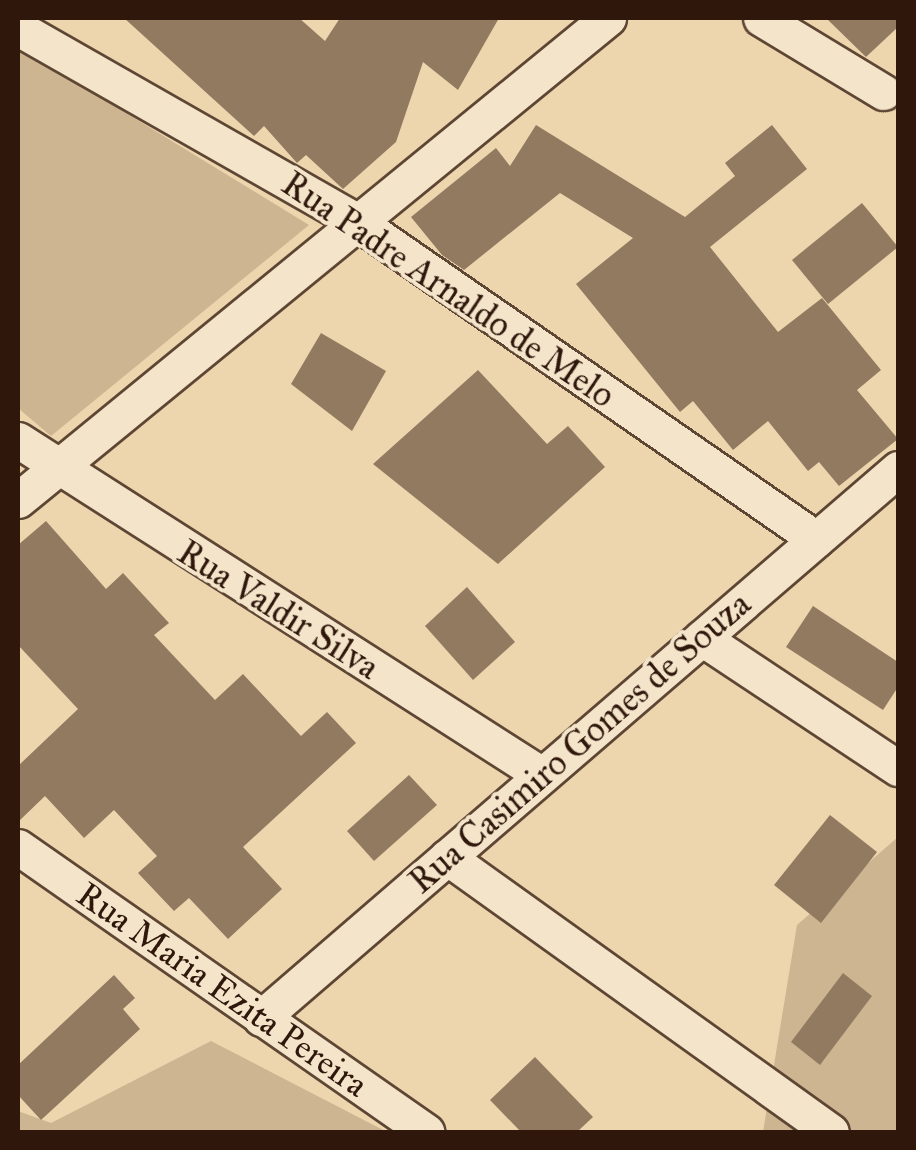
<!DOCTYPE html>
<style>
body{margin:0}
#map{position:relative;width:916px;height:1150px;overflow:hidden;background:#edd5ae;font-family:"IM FELL Great Primer",serif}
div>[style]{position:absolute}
.green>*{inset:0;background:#cdb592}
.building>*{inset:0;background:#927a60}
.roads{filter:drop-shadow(2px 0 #5e4634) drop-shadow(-2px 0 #5e4634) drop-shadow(0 2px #5e4634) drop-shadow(0 -2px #5e4634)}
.minor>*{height:35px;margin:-17.5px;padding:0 17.5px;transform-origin:17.5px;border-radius:17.5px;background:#f3e4ca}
span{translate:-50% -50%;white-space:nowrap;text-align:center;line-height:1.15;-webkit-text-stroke:8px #f3e4ca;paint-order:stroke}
.street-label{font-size:35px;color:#2f170c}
.frame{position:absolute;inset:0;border:20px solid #2f170c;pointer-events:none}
</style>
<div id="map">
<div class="green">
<i style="clip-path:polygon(18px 47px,309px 225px,51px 436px,18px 408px)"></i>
<i style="clip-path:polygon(898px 837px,898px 1132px,763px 1132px,797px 925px)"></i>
<i style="clip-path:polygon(211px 1041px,387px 1132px,18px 1132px,18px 1111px,51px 1123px)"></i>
</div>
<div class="building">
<i style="clip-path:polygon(124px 18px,299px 18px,325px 41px,340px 18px,499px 18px,458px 90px,423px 62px,396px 142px,343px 189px,306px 155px,297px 163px,264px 126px,254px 136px)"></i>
<i style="clip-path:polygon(826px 18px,898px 18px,898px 27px,866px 57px)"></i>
<i style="clip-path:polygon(536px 125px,685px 217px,735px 176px,725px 163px,772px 125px,807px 169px,710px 247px,778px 332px,822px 298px,881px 370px,857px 390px,898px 439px,839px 486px,819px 462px,808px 471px,768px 421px,733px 450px,693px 401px,680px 412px,576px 284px,633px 238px,560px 193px,464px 270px,442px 255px,411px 217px,496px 148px,510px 166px)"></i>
<i style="clip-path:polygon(862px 203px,898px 247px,828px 304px,792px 260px)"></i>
<i style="clip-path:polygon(321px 333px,386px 371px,352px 431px,291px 384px)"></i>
<i style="clip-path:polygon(478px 370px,547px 444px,568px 426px,605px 467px,498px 564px,373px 464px)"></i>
<i style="clip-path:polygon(46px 521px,106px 589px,123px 573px,169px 623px,154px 635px,215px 700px,243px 674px,301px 736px,327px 712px,356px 743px,243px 847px,282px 889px,228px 939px,189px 898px,174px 911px,138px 873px,157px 856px,114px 810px,84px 838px,45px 796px,18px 822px,18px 766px,78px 709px,18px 645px,18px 545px)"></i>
<i style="clip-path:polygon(467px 587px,515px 642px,473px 680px,425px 626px)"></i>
<i style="clip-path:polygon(813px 606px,898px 662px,898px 687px,883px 710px,786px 647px)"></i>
<i style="clip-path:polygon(409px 775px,437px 805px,374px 861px,347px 831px)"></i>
<i style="clip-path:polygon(830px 815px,877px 852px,821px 923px,774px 885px)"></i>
<i style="clip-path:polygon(843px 973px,872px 996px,820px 1065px,791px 1042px)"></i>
<i style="clip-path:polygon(114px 975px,135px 998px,123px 1009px,140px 1029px,41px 1120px,18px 1095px,18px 1065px)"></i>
<i style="clip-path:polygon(535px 1057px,593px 1117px,577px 1132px,521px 1132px,490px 1100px)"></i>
</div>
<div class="roads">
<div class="minor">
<i style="left:761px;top:18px;width:143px;rotate:31.2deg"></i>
<i style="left:18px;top:28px;width:386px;rotate:29.7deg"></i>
<i style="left:353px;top:219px;width:563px;rotate:34.65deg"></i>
<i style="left:18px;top:440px;width:622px;rotate:32.59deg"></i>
<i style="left:18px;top:500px;width:762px;rotate:-39.25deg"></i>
<i style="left:702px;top:638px;width:235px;rotate:33.6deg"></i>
<i style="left:18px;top:847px;width:498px;rotate:34.9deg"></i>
<i style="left:447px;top:857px;width:472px;rotate:35.6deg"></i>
<i style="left:261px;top:1018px;width:841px;rotate:-40.76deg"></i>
</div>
</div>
<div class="street-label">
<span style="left:448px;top:290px;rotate:34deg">Rua Padre Arnaldo de Melo</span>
<span style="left:278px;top:610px;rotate:32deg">Rua Valdir Silva</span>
<span style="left:580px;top:743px;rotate:-41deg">Rua Casimiro Gomes de Souza</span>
<span style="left:222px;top:990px;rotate:35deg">Rua Maria Ezita Pereira</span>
</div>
<div class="frame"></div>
</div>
